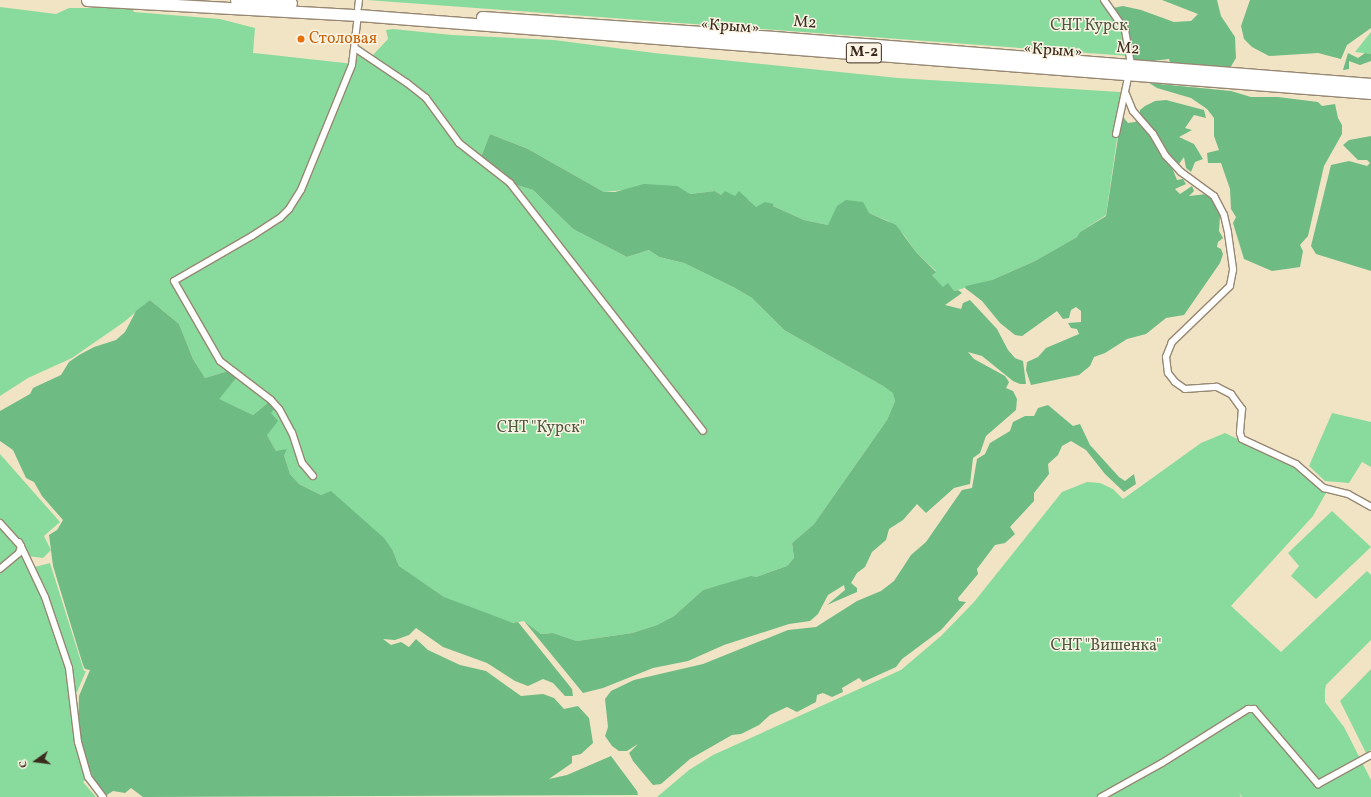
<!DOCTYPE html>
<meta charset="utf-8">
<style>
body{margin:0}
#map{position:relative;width:1371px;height:797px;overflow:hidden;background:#f0e4c5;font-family:Vollkorn,serif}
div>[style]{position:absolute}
.green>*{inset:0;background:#89db9d}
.forest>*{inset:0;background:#6ebb84}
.roads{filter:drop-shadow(1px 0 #968772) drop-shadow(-1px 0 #968772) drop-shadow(0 1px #968772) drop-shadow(0 -1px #968772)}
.street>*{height:6px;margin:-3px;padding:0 3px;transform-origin:3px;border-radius:3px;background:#fff}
.highway>*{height:11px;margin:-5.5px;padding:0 5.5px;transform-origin:5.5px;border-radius:5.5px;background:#fff}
.dots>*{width:11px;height:11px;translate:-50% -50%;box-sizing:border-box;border:2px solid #fcf5e5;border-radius:50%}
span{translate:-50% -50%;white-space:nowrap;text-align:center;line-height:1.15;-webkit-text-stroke:3px #fcf5e5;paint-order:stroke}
.shield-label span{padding:1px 3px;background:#fcf5e5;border:1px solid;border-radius:3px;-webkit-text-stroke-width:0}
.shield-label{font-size:15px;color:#3b2a1e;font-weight:700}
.street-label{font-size:16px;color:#3b2a1e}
.park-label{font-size:16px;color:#4e563e}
.food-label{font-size:16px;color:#c56008}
.left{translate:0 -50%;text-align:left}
.north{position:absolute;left:16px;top:741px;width:40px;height:40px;-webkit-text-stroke:3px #fcf5e5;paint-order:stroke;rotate:256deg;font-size:11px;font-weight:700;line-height:16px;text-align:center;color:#3b2a1e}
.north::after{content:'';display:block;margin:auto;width:14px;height:18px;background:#3b2a1e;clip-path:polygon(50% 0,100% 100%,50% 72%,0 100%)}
</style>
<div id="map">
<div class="green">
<i style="clip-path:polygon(367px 0,1102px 0,1124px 31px,1129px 56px)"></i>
<i style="clip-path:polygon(0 7px,56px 14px,69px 8px,132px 8px,134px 12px,220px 19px,255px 28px,253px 53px,354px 64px,358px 52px,372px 56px,388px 39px,386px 30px,393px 29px,452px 35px,554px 40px,654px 53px,898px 78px,1120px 92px,1126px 100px,1118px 132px,1106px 215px,1080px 232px,1077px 237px,1035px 261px,992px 280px,954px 291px,943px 288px,932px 275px,936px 271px,916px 252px,904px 235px,888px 221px,869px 213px,828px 225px,804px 220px,773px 206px,774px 204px,755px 207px,749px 200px,721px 195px,715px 191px,690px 194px,624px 190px,604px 192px,528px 149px,490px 134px,481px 157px,502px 171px,513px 184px,533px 190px,573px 229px,627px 257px,649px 250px,659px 257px,684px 263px,735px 288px,752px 298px,784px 330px,883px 386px,894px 393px,895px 401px,887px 420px,814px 524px,792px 543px,794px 558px,787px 566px,756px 577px,703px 590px,674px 616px,657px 625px,632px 633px,577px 641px,553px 633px,541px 634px,524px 621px,513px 623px,465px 606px,444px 597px,407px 572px,399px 566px,393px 551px,331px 492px,321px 495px,299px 484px,290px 474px,284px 455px,276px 451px,267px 435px,270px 401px,253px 415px,218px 399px,237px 377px,228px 371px,205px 378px,193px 359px,179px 324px,150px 300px,124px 322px,72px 358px,28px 378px,0 396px)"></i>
<i style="clip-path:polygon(1371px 32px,1371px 54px,1355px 52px)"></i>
<i style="clip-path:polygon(1332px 413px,1371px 422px,1371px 467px,1362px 462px,1349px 483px,1325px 481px,1309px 466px)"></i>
<i style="clip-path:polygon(1225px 433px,1295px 466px,1326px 493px,1313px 516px,1231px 606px,1281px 652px,1367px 571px,1371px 575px,1371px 640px,1326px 685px,1325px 690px,1325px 702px,1344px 727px,1371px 780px,1371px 797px,1242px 797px,1239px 792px,1241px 797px,657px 797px,689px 770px,713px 755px,901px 670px,941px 636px,974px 602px,1062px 492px,1087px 482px,1100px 483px,1113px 489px,1123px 499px,1201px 443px)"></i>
<i style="clip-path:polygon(0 454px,60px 522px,44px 536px,51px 550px,43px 558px,28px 556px,22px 542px,0 522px)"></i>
<i style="clip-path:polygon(1332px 511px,1371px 547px,1316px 599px,1291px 576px,1299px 566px,1288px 553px)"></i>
<i style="clip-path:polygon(0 526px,12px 537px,31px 568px,50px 563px,84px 671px,86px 671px,77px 692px,71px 698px,87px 778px,83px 782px,96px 797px,0 797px)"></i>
<i style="clip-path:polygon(1371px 669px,1371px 750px,1366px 753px,1340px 701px)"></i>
</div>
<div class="forest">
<i style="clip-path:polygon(1162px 0,1217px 0,1221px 16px,1235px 37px,1236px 58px,1230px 68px,1171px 66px,1169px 59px,1137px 63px,1133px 57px,1127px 29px,1113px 8px,1123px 6px,1141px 10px,1174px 22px,1191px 21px,1198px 14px)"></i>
<i style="clip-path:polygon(1250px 0,1371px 0,1371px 28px,1347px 45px,1341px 59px,1318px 53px,1269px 56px,1252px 47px,1244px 39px,1241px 26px)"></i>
<i style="clip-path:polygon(1348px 53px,1358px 58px,1365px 53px,1371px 54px,1371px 61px,1360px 65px,1349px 61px,1349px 69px,1343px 70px)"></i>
<i style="clip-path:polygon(1149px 83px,1231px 91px,1251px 97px,1278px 97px,1318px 102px,1322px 106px,1335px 104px,1338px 118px,1342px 125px,1342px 134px,1324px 166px,1308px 236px,1300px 245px,1303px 251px,1300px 267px,1272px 271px,1244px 259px,1233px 223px,1236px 217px,1231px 209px,1230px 189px,1221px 163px,1208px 163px,1207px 153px,1219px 150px,1214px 136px,1214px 118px,1207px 109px,1191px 98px,1157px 88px)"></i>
<i style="clip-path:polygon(1166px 100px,1204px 110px,1206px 118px,1194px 115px,1185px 128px,1192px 130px,1179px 137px,1194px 144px,1203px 159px,1195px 162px,1191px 172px,1186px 168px,1184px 157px,1179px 164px,1174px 160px,1171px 165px,1177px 180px,1183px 179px,1186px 184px,1175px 189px,1180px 194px,1192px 186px,1194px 191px,1189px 196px,1207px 194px,1214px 203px,1220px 216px,1219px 231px,1223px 238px,1218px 242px,1217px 247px,1221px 249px,1223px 254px,1220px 263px,1184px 315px,1166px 318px,1146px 334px,1127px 339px,1105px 353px,1094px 357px,1090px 366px,1079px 375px,1031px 385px,1026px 370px,1027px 362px,1038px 357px,1046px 348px,1079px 334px,1077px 329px,1071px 328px,1068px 323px,1081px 322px,1081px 311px,1076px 307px,1071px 310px,1069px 318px,1063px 319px,1057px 311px,1022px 336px,1015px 335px,1000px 323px,982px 301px,965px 288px,966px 286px,992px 280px,1035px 261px,1077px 237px,1080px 232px,1106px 216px,1121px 118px,1124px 118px,1128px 123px,1135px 122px,1140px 118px,1140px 110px,1145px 106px,1155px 101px)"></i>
<i style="clip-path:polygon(490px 134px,528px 149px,604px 192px,615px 192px,644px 184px,677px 186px,690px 194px,715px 191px,721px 195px,725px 191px,735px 196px,739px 191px,756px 207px,765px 202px,774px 204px,773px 206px,804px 220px,828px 225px,837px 206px,846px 200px,863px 202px,869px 213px,896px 225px,916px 252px,936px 272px,932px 275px,943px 287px,948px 283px,954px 291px,958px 290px,962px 293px,945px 305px,961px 309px,963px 303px,970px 300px,997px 329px,1008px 350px,1015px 358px,1023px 361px,1026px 384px,1020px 384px,1013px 381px,982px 356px,968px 352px,974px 359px,1005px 376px,1009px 382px,1006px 388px,1013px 391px,1017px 399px,1016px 410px,986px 436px,980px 453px,973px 458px,970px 484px,954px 488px,926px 513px,917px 504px,903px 520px,889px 529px,886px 540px,872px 552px,865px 567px,857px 573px,851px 583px,857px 588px,857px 592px,827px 605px,845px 590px,844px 585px,828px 595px,818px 614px,810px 621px,789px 624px,724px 645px,688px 661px,653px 668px,603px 688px,583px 693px,524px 621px,541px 634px,553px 633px,577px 641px,632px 633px,657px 625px,674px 616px,703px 590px,751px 576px,756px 577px,787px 566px,794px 558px,792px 543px,814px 524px,887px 420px,895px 401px,893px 393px,883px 386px,784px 330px,752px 298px,735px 288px,684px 263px,659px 257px,649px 250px,627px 257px,573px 229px,533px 190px,513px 184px,502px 171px,481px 157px)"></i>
<i style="clip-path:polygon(1371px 136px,1371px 271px,1316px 254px,1311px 246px,1331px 165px,1349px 161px,1367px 166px,1370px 163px,1367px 160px,1358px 160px,1343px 145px,1349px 140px)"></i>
<i style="clip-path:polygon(150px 300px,179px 324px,193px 359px,205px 378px,228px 371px,237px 377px,219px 399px,253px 415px,270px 401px,275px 408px,271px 413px,278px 421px,267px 435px,276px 451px,287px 449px,284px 455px,290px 474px,299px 484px,321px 495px,331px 491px,384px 538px,393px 551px,399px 566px,444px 597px,513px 623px,518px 622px,572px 689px,573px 696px,565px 696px,553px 683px,543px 679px,528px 686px,515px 681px,487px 663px,443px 647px,416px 628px,409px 635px,395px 640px,383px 639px,391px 645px,401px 642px,409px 647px,416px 639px,428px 650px,460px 665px,486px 671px,521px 696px,543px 694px,554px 698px,564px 709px,578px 706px,589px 718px,593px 743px,581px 754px,572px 756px,572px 763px,549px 779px,567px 775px,611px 756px,637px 791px,638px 795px,143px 797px,131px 788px,125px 793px,113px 791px,107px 795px,98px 789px,83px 753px,78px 724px,79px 696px,90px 670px,85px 669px,83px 665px,53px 566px,49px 535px,57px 530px,63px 520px,42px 496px,34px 482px,26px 478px,13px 450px,0 441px,0 411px,30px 394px,33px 388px,61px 375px,69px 362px,79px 355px,94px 347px,116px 340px,125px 332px,136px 311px)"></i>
<i style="clip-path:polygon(1048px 405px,1073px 426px,1080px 424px,1090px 445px,1119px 477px,1125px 481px,1134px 474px,1136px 484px,1124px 492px,1105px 474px,1086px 450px,1071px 441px,1062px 446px,1058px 455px,1048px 464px,1049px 474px,1034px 493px,1034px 501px,1010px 527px,1015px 534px,1005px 543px,995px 545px,977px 569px,978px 574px,958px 598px,959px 601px,966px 602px,941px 630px,902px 659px,896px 667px,863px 682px,859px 678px,842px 688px,843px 692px,832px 697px,823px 693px,817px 695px,816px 702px,797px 712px,787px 707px,770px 715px,759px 725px,741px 734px,732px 735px,690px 759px,661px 784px,653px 785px,633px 761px,629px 753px,638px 744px,627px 751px,619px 751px,612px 746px,605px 736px,608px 727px,605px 699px,611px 691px,634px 680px,703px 664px,788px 630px,816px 627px,857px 601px,881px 591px,894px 581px,911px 555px,926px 542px,962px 490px,972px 488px,977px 459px,985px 454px,990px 443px,1010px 431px,1013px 422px,1025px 416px,1034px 416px,1038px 408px)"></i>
</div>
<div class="roads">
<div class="street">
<i style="left:1104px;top:0;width:37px;rotate:55deg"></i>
<i style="left:1125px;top:30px;width:36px;rotate:80deg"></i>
<i style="left:358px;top:8px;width:8px;rotate:-83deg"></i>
<i style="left:355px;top:48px;width:63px;rotate:33.9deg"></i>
<i style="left:407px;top:83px;width:24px;rotate:38deg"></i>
<i style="left:426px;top:98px;width:56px;rotate:53.7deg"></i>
<i style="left:459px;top:143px;width:65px;rotate:38.1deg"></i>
<i style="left:510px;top:183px;width:314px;rotate:52.1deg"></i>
<i style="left:1126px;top:94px;width:18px;rotate:68deg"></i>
<i style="left:1133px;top:111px;width:30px;rotate:49deg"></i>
<i style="left:1153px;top:134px;width:24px;rotate:60deg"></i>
<i style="left:1165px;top:155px;width:23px;rotate:47deg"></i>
<i style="left:1181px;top:172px;width:41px;rotate:36deg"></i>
<i style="left:1214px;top:196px;width:21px;rotate:62deg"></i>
<i style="left:1224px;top:215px;width:18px;rotate:77deg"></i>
<i style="left:1228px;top:233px;width:37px;rotate:82deg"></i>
<i style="left:1233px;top:270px;width:16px;rotate:101deg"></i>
<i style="left:1230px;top:286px;width:81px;rotate:136deg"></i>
<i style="left:1172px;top:342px;width:16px;rotate:112deg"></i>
<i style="left:1166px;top:357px;width:16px;rotate:83deg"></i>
<i style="left:1168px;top:373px;width:11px;rotate:52deg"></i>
<i style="left:1175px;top:382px;width:12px;rotate:35deg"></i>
<i style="left:1185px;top:389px;width:32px;rotate:-4deg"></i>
<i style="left:1217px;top:387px;width:16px;rotate:27deg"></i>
<i style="left:1231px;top:394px;width:19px;rotate:54deg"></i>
<i style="left:1242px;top:409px;width:24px;rotate:95deg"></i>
<i style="left:1240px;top:433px;width:6px;rotate:72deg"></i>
<i style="left:1242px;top:439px;width:60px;rotate:24.8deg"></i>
<i style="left:1296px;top:464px;width:37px;rotate:41deg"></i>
<i style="left:1324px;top:488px;width:25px;rotate:14deg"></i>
<i style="left:1348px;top:494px;width:26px;rotate:29deg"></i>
<i style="left:1116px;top:134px;width:62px;rotate:-78deg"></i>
<i style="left:313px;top:476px;width:17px;rotate:-130deg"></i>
<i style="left:302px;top:463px;width:32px;rotate:-108deg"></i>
<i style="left:292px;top:433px;width:27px;rotate:-118deg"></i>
<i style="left:279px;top:409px;width:12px;rotate:-132deg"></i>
<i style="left:271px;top:400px;width:64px;rotate:-142.6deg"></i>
<i style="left:220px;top:361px;width:92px;rotate:-119.9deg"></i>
<i style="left:174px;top:281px;width:90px;rotate:-30deg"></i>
<i style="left:252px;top:236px;width:33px;rotate:-33deg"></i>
<i style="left:280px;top:218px;width:13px;rotate:-45deg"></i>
<i style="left:289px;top:209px;width:22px;rotate:-58deg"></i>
<i style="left:301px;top:190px;width:135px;rotate:-67.8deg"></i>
<i style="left:352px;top:65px;width:50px;rotate:-83.2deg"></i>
<i style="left:0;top:523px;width:31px;rotate:48deg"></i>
<i style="left:21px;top:546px;width:7px;rotate:106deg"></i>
<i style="left:19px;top:553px;width:25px;rotate:140deg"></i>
<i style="left:19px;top:542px;width:61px;rotate:64.7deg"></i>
<i style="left:45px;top:597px;width:75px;rotate:71.3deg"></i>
<i style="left:69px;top:668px;width:75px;rotate:83.1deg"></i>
<i style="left:78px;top:742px;width:36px;rotate:74deg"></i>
<i style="left:88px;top:777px;width:25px;rotate:53deg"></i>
<i style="left:1101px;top:797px;width:70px;rotate:-29.1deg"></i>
<i style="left:1162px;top:763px;width:102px;rotate:-32.1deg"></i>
<i style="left:1248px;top:709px;width:6px"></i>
<i style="left:1254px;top:709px;width:99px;rotate:49.5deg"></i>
<i style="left:1318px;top:784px;width:60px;rotate:-28.7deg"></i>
</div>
<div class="highway">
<i style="left:87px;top:0;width:271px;rotate:3.2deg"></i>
<i style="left:358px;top:15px;width:1016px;rotate:4.4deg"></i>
<i style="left:236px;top:0;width:55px;rotate:3.1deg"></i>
<i style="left:482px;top:17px;width:293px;rotate:3.9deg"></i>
<i style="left:774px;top:37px;width:599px;rotate:4.5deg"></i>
</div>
</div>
<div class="dots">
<i style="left:301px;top:39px;background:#e8710a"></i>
</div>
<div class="shield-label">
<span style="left:864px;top:53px">М-2</span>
</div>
<div class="street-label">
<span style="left:805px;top:23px;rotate:5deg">М2</span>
<span style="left:730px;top:27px;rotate:4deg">«Крым»</span>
<span style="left:1128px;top:49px;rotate:5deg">М2</span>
<span style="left:1053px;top:51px;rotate:4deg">«Крым»</span>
</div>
<div class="park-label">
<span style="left:1089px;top:26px">СНТ Курск</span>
<span style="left:541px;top:428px">СНТ "Курск"</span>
<span style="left:1106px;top:646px">СНТ "Вишенка"</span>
</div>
<div class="food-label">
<span class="left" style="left:309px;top:39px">Столовая</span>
</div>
<div class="north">С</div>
</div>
